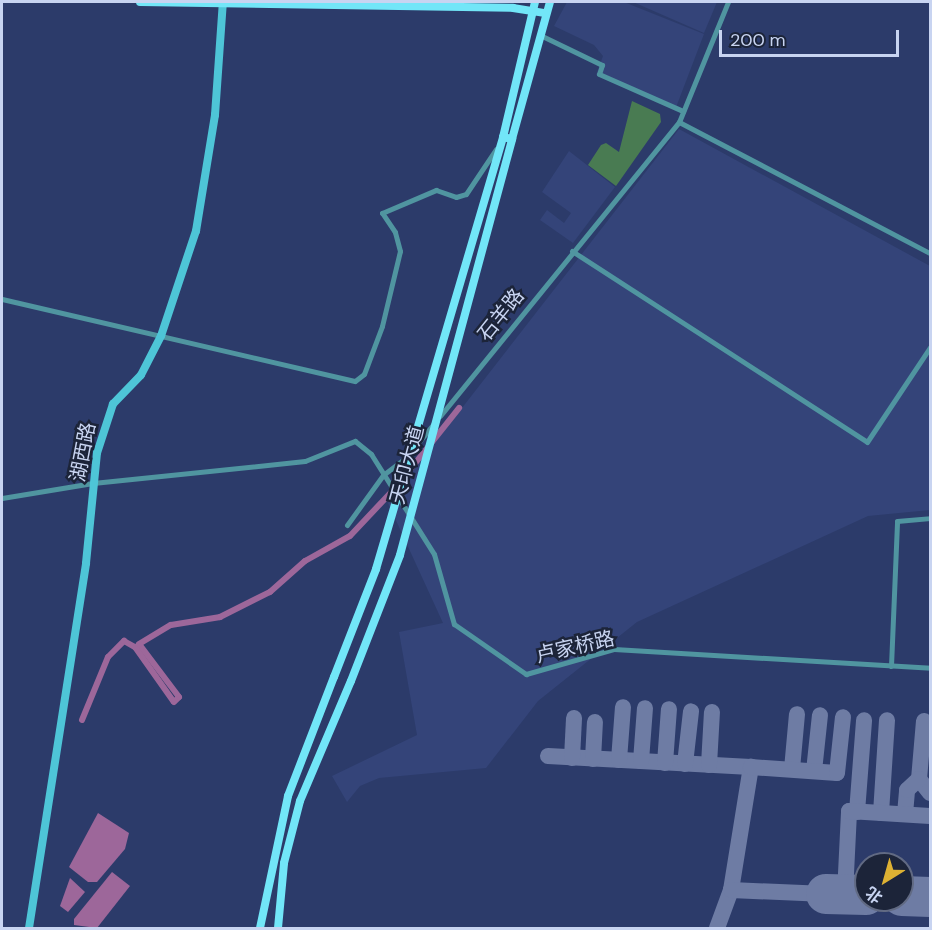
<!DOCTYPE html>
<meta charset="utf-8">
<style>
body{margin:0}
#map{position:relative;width:932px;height:930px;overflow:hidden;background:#2c3b6a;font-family:"DM Sans","Noto Sans SC",sans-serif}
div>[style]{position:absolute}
.built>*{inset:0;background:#344479}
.water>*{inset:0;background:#9d679a}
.canal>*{height:6px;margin:-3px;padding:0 3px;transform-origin:3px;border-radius:3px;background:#9d679a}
.taxiway>*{height:16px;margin:-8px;padding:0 8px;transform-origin:8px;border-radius:8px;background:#6e7ca4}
.runway>*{height:40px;margin:-20px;padding:0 20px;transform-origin:20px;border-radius:20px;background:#6e7ca4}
.building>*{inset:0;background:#497b52}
.street>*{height:5px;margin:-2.5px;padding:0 2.5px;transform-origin:2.5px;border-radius:2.5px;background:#5095a0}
.secondary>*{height:8px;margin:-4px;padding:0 4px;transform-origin:4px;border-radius:4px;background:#4ec5d7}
.primary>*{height:8px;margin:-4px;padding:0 4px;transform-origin:4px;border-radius:4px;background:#72e6f8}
.primary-bridge>*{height:8px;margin:-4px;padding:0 4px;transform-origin:4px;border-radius:4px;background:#72e6f8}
span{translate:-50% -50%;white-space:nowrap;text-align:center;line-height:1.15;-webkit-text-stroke:5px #1c2439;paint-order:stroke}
.street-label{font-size:20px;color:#c8d4f1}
.frame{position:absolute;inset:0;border:3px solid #c8d4f1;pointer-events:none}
.north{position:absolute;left:854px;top:852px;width:60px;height:60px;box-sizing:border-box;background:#1c2439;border:2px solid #616a83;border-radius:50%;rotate:217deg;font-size:16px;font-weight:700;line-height:24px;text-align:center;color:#c8d4f1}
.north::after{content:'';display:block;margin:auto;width:21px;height:27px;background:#ddb133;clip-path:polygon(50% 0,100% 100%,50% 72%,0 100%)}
.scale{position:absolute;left:719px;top:30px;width:180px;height:27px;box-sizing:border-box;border:3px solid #c8d4f1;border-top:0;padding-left:8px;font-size:18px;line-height:21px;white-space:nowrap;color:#c8d4f1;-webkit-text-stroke:4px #1c2439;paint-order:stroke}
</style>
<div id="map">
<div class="built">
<i style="clip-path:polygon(567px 2px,624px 2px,704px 34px,675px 110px,596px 75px,603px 56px,594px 45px,554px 26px)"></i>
<i style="clip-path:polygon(633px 2px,717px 2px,704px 33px)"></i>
<i style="clip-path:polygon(679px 129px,930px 266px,930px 510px,868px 516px,637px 622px,538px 701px,486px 768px,379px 778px,360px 786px,347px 802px,332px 776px,417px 735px,399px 632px,443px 623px,388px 503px)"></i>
<i style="clip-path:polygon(569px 151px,615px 187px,573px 243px,540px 220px,547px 210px,564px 223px,571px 213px,542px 192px)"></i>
</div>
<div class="water">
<i style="clip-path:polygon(98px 813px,129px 833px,125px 849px,97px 882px,88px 882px,69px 867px)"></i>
<i style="clip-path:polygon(112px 872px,130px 886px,97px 928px,74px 925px,74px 919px)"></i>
<i style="clip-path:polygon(70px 878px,85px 892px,68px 912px,60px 906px)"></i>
</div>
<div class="canal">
<i style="left:405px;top:476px;width:87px;rotate:-51.5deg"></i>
<i style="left:82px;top:720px;width:68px;rotate:-67.6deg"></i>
<i style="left:108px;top:657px;width:23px;rotate:-45deg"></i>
<i style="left:124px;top:641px;width:13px;rotate:29deg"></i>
<i style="left:135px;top:647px;width:67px;rotate:54.7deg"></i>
<i style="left:174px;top:702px;width:7px;rotate:-45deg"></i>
<i style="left:179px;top:697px;width:66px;rotate:-127deg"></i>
<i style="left:139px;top:644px;width:37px;rotate:-31deg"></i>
<i style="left:171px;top:625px;width:50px;rotate:-9.3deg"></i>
<i style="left:220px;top:617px;width:56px;rotate:-26.6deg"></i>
<i style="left:270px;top:592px;width:47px;rotate:-41.5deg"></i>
<i style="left:305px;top:561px;width:51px;rotate:-29.1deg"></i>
<i style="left:350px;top:536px;width:69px;rotate:-46.8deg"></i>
</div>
<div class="taxiway">
<i style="left:924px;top:721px;width:58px;rotate:94.9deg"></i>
<i style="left:919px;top:779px;width:18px;rotate:52deg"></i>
<i style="left:548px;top:756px;width:203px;rotate:3.1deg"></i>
<i style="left:572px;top:758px;width:40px;rotate:-87.1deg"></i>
<i style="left:593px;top:759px;width:37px;rotate:-87deg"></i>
<i style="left:619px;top:760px;width:53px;rotate:-85.7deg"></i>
<i style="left:641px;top:761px;width:53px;rotate:-85.7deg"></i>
<i style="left:665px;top:763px;width:54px;rotate:-85.8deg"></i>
<i style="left:685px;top:764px;width:53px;rotate:-83.5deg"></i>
<i style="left:709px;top:765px;width:53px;rotate:-86.8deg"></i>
<i style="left:792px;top:769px;width:55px;rotate:-84.8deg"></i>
<i style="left:814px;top:771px;width:56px;rotate:-83.9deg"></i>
<i style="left:857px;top:812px;width:92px;rotate:-85.6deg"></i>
<i style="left:881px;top:813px;width:93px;rotate:-86.3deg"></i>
<i style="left:905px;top:814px;width:24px;rotate:-85deg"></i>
<i style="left:907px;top:790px;width:16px;rotate:-43deg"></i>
<i style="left:731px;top:890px;width:125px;rotate:-80.8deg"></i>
<i style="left:751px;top:767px;width:86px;rotate:4deg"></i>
<i style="left:837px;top:773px;width:56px;rotate:-83.9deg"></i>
<i style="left:845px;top:894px;width:83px;rotate:-87.2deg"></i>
<i style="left:849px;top:811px;width:81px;rotate:3.5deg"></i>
<i style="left:717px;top:928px;width:40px;rotate:-69.8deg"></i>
<i style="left:731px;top:890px;width:95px;rotate:2.4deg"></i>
</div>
<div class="runway">
<i style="left:826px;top:894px;width:40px;rotate:1.4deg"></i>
<i style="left:902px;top:896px;width:28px;rotate:2deg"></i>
</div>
<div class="building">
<i style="clip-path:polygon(632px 101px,660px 114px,661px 122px,616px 186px,588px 165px,601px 145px,606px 143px,619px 152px)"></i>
</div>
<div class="street">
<i style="left:540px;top:35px;width:69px;rotate:25.8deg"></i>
<i style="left:602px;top:65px;width:9px;rotate:108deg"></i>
<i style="left:599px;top:74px;width:92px;rotate:23.8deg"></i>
<i style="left:679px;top:122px;width:283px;rotate:27.6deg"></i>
<i style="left:572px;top:251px;width:351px;rotate:32.9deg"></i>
<i style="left:867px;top:442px;width:114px;rotate:-56.4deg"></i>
<i style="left:2px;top:299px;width:362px;rotate:13.1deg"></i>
<i style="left:355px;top:381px;width:11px;rotate:-38deg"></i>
<i style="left:364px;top:374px;width:51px;rotate:-69.4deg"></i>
<i style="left:382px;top:326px;width:77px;rotate:-76.5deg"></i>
<i style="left:400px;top:251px;width:20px;rotate:-105deg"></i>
<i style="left:395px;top:232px;width:23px;rotate:-124deg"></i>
<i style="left:382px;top:213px;width:59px;rotate:-23.1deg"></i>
<i style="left:436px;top:190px;width:21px;rotate:19deg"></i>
<i style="left:456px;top:197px;width:10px;rotate:-17deg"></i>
<i style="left:466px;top:194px;width:54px;rotate:-56.3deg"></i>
<i style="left:440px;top:416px;width:379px;rotate:-50.9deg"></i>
<i style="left:679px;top:122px;width:130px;rotate:-67.8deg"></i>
<i style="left:414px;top:448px;width:32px;rotate:-51deg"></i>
<i style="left:2px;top:498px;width:92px;rotate:-9.4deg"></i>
<i style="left:93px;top:483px;width:213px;rotate:-5.9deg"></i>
<i style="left:305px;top:461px;width:54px;rotate:-21.8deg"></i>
<i style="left:355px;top:441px;width:21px;rotate:39deg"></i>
<i style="left:371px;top:454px;width:118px;rotate:57.8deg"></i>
<i style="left:434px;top:554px;width:73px;rotate:74.1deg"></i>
<i style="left:454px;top:624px;width:88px;rotate:34.8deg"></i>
<i style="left:526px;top:674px;width:91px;rotate:-15.9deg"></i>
<i style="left:614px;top:649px;width:317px;rotate:3.4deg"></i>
<i style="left:347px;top:525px;width:62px;rotate:-54.2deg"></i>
<i style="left:383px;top:475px;width:31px;rotate:-37deg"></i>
<i style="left:891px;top:666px;width:145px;rotate:-87.6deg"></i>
<i style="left:897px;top:521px;width:33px;rotate:-5deg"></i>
</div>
<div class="secondary">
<i style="left:29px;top:928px;width:369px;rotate:-81.1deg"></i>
<i style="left:86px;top:563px;width:111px;rotate:-84.3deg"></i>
<i style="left:97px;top:453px;width:52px;rotate:-71.9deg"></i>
<i style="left:113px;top:404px;width:40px;rotate:-46deg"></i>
<i style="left:141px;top:375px;width:44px;rotate:-62.9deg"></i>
<i style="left:161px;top:336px;width:111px;rotate:-71.6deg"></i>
<i style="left:196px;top:231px;width:118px;rotate:-80.7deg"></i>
<i style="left:215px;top:115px;width:113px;rotate:-86deg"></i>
</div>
<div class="primary">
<i style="left:140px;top:2px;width:373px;rotate:0.9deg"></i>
<i style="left:513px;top:8px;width:31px;rotate:9deg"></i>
<i style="left:535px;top:2px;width:139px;rotate:103.3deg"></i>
<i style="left:503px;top:137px;width:9px;rotate:13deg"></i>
<i style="left:512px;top:139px;width:142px;rotate:-74.5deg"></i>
<i style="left:260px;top:928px;width:135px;rotate:-78deg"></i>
<i style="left:288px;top:796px;width:128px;rotate:-68.9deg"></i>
<i style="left:278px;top:928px;width:65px;rotate:-84.7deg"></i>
<i style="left:284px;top:863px;width:64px;rotate:-75.5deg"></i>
<i style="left:300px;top:801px;width:130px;rotate:-67deg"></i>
</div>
<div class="primary-bridge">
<i style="left:334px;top:677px;width:116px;rotate:-68.7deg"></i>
<i style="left:376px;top:569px;width:450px;rotate:-73.6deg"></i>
<i style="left:351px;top:681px;width:135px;rotate:-68.7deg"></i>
<i style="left:400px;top:555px;width:431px;rotate:-74.9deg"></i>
</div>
<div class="street-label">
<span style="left:501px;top:315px;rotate:-51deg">石羊路</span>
<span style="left:83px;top:452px;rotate:-79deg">湖西路</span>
<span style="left:407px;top:465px;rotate:-75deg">天印大道</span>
<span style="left:575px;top:647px;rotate:-13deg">卢家桥路</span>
</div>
<div class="frame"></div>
<div class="north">北</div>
<div class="scale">200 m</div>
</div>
